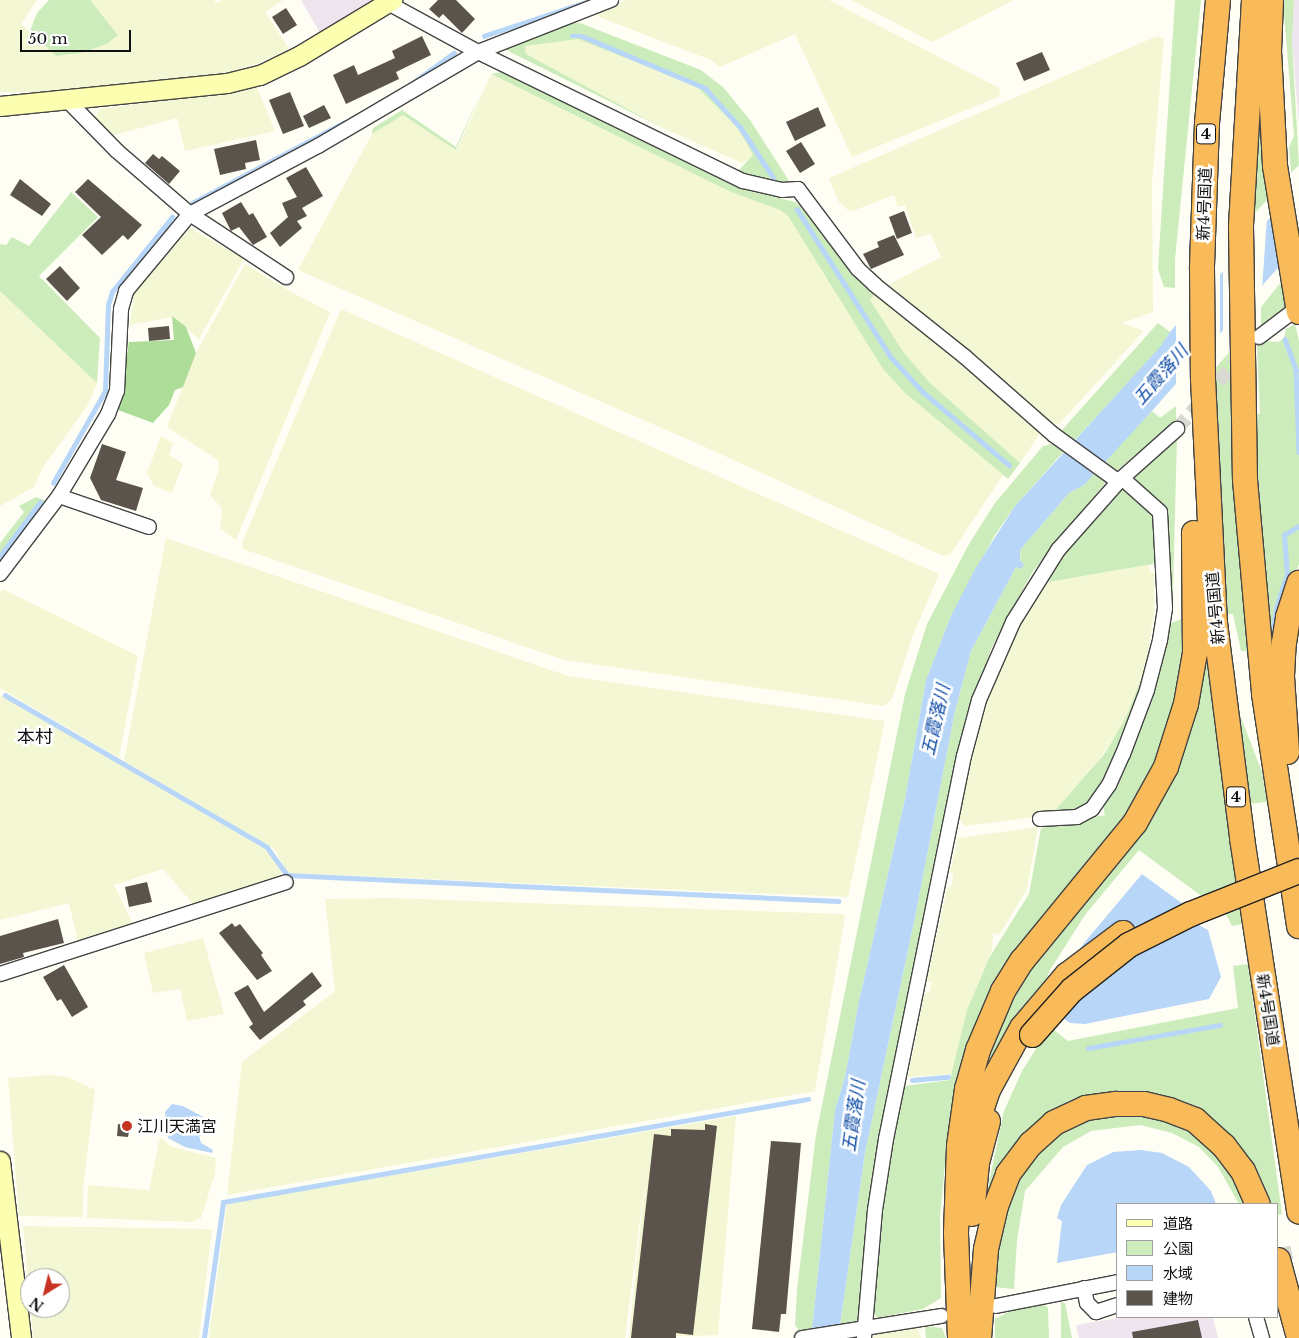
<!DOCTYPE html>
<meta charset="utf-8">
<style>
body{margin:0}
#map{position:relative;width:1299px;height:1338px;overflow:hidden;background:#fffef4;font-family:"Libre Baskerville","Noto Sans JP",serif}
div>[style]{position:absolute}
.industrial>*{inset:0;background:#efe5ef}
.farmland>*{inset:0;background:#f4f7d3}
.green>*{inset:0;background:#cdecbb}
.forest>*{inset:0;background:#aedd9a}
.water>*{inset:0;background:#b7d6f8}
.pier>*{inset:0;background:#fffef4}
.stream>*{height:4.5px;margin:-2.25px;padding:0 2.25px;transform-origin:2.25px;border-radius:2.25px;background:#b7d6f8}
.building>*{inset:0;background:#5a544c}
.street-tunnel>*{height:14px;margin-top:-7px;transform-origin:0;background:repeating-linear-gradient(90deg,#dbdad2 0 14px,transparent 0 21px)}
.roads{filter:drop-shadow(1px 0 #444) drop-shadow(-1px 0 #444) drop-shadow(0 1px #444) drop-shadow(0 -1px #444)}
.street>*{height:14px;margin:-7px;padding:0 7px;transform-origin:7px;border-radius:7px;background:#fff}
.secondary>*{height:19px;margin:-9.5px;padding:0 9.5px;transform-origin:9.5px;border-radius:9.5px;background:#fcffaf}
.highway>*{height:24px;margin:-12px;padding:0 12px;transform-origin:12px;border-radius:12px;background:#f9ba59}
.bridges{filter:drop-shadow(1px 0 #222) drop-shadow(-1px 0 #222) drop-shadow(0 1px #222) drop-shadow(0 -1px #222)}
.highway-bridge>*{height:24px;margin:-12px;padding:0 12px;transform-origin:12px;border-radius:12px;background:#f9ba59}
.dots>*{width:14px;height:14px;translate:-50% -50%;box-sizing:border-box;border:2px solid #fff;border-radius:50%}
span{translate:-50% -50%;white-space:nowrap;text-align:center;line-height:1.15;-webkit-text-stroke:5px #fff;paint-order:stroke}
.shield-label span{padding:1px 4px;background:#fff;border:1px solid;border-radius:4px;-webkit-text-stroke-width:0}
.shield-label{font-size:15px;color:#111;font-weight:700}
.street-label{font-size:16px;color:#111}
.poi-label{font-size:16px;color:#111}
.left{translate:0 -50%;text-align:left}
.water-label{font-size:18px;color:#1451a9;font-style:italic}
.neighbourhood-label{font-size:18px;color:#111}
.legend{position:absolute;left:1116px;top:1203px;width:162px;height:115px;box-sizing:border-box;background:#fff;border:1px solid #a0a0a0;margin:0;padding:6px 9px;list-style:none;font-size:15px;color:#111}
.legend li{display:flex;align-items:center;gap:10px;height:25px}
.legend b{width:25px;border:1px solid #a0a0a0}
.north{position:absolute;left:20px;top:1268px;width:50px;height:50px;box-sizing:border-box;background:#fff;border:1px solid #a0a0a0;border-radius:50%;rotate:216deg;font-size:14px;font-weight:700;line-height:20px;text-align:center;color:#111}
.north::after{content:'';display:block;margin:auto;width:18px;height:22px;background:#c73322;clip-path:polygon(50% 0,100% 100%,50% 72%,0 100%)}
.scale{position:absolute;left:20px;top:30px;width:111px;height:22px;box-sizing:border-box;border:2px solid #111;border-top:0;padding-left:6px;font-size:15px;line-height:18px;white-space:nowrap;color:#111;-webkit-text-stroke:4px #fff;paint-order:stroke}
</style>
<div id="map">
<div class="industrial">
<i style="clip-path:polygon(301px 0,377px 0,320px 33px)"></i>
<i style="clip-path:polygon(1294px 0,1299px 0,1299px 125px,1292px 42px)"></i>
<i style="clip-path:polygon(1124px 1317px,1213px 1317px,1218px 1338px,1079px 1338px,1076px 1325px)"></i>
</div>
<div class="farmland">
<i style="clip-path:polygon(0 0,37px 0,21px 24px,56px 56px,81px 53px,107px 44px,118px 35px,90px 0,214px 0,216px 3px,223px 0,283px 0,265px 12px,289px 49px,273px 60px,271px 57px,259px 63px,222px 74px,192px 78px,49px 92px,0 92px)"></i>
<i style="clip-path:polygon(627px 0,829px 0,999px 88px,1000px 96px,852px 157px,795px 34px,720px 67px,711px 60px,599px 17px,595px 13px)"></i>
<i style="clip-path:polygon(851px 0,1014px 0,932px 42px)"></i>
<i style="clip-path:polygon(1157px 36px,1164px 38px,1152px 184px,1153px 312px,1122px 323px,1144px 331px,1059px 424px,1048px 423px,886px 286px,941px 257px,931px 234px,916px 238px,905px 205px,898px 207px,894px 195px,850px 212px,838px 201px,829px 178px)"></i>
<i style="clip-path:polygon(561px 39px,578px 39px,696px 86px,738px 128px,754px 156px,742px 163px,663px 128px,526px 54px,525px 46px)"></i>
<i style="clip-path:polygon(491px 74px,731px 192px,780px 210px,788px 216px,883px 369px,904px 392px,1003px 475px,950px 555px,943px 556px,703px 446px,298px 270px,372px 134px,403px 115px,457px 150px)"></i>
<i style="clip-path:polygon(256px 85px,275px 131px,185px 151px,177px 118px,111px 136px,95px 117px,100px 109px,235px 91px)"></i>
<i style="clip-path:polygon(190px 228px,244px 259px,199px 339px,172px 317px,130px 325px,134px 293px)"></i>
<i style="clip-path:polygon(245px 264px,291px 292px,330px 312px,236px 540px,220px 529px,222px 508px,210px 495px,219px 469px,218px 460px,167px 427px,196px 353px)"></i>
<i style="clip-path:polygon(0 291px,97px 383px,88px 405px,43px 467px,34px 487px,0 506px)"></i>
<i style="clip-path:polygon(876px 293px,961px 360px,1041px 432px,1020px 463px,929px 382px,902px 350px,870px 300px)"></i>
<i style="clip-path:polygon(341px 309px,939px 574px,913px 635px,892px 699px,884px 706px,564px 660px,243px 549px,242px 543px)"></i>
<i style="clip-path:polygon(161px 436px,173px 443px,169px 455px,183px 464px,172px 493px,154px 486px,147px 473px)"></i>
<i style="clip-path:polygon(166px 538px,568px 676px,885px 721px,848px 897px,288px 873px,274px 849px,124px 761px)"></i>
<i style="clip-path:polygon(1149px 565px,1150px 572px,1154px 573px,1154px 612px,1146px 667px,1126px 717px,1104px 753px,1051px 815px,965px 826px,958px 818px,985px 703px,1004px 651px,1042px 583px)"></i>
<i style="clip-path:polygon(3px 589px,138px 656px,119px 758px,0 688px,0 593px)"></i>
<i style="clip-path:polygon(0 695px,263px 848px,275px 859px,282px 873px,273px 881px,193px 904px,163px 869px,114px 885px,133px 924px,94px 936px,79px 946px,69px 903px,0 920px)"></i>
<i style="clip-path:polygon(1038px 827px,1027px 889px,999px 935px,993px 933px,992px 950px,967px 1010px,952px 1074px,908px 1077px,924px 995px,930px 991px,932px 983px,927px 980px,947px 889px,952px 885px,953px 874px,950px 872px,958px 838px)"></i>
<i style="clip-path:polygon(391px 898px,843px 914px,845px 917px,815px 1091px,227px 1195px,242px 1062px,335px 991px,325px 899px)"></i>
<i style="clip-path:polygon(203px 938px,224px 1014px,187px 1021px,180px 989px,153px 993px,144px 953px)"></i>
<i style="clip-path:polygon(49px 1075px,68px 1077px,95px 1090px,83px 1189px,83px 1217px,19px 1216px,8px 1078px)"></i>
<i style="clip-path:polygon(736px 1116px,718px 1335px,629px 1338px,646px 1172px,625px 1338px,209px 1338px,227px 1204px)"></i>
<i style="clip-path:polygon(160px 1137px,172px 1147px,216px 1158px,215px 1174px,201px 1218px,192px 1222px,87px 1218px,88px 1185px,149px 1190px)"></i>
<i style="clip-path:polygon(23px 1226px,212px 1229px,199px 1338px,33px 1338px,31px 1308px,60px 1308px,60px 1278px,30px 1278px,30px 1302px)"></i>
<i style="clip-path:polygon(917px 1326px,921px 1338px,873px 1338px,877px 1332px)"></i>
</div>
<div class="green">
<i style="clip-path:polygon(49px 0,90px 0,118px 35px,107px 44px,81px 53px,56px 56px,30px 31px,37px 13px)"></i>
<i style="clip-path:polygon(1175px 0,1201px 0,1175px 259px,1175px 288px,1164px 287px,1158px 269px)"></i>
<i style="clip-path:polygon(1283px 0,1294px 0,1292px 42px,1299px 165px,1291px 173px,1289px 147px,1294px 136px)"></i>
<i style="clip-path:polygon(567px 22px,580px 23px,701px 70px,724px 88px,750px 120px,788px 179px,787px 184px,770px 183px,738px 171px,753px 155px,738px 128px,696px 86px,578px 39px,525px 46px,526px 54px,663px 128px,504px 49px)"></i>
<i style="clip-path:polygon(506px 71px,721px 179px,746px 190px,795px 202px,816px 217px,876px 293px,870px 300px,902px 350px,929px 382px,1020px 463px,1008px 479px,904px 392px,883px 369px,788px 216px,780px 210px,731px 192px,491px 74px)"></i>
<i style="clip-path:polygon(483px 88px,456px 150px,403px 115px,372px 134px,373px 128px,402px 110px,456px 147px)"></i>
<i style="clip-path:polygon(1257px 106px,1265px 106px,1270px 160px,1262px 162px,1268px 199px,1253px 215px)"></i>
<i style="clip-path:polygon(71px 192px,98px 217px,39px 276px,100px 338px,97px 383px,0 291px,0 244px,6px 245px,12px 237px,29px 246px)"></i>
<i style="clip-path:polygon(1286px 276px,1291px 307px,1275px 315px,1261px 328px,1261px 307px)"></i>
<i style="clip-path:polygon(1158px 323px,1170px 332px,1161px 347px,1072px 443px,1061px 431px)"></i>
<i style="clip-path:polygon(1295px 324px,1299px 341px,1299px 564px,1285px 595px,1277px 694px,1261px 563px,1255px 436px,1254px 414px,1260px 414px,1257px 345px,1262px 341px,1279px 342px,1284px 338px,1286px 329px)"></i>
<i style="clip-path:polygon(1233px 348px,1252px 671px,1246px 651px,1241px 651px,1233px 614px,1227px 614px,1225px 608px,1213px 371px)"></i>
<i style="clip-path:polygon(1176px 406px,1176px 421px,1116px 471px,1101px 464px,1152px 411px,1160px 418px)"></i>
<i style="clip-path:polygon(1177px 435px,1173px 596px,1171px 600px,1162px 505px,1136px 483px,1135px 476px)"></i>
<i style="clip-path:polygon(1055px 443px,1065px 450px,1015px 506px,995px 535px,951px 616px,926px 680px,905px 799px,859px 1001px,845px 1077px,835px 1110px,812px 1330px,800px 1332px,795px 1325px,797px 1289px,816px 1135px,905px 694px,927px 624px,969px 544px,995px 503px,1043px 446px)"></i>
<i style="clip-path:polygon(1095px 472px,1106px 482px,1033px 571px,991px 649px,962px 740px,860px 1317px,853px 1323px,840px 1325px,865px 1153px,915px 917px,955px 711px,971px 651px,1016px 567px,1021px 569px,1020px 550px,1069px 493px,1084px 485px)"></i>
<i style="clip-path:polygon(1121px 489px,1130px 491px,1153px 510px,1157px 550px,1153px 564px,1042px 583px,1115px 490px)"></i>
<i style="clip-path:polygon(36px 497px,49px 502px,0 570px,0 543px,24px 512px,19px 506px)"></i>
<i style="clip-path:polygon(1185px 618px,1179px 688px,1163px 745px,1144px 786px,1119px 825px,1022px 944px,967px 1048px,953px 1098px,946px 1154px,940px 1216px,941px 1298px,923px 1309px,877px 1318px,873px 1312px,886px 1182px,904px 1086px,950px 1080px,967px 1010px,989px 958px,1029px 894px,1041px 828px,1105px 815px,1103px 806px,1130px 754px,1146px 712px,1168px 624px)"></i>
<i style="clip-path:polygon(1206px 653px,1243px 924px,1232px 926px,1226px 914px,1139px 850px,1085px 915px,1050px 970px,1043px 988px,991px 1059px,986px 1057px,1026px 973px,1105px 874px)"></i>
<i style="clip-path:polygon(1146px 667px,1149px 667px,1110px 770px,1092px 801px,1077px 810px,1051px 815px,1105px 753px,1126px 717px)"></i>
<i style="clip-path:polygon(1235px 702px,1262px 772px,1267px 802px,1249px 804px)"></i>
<i style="clip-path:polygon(1248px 964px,1282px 1214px,1278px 1215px,1278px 1204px,1266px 1204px,1218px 1128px,1078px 1104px,984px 1206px,1004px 1111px,1022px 1071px,1050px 1027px,1068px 1041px,1238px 1008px,1233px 966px)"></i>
<i style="clip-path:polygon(1129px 1113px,1158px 1117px,1184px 1128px,1208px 1145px,1226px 1163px,1249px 1204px,1239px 1204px,1218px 1167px,1199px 1147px,1172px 1133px,1140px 1125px,1091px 1131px,1063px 1147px,1025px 1191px,1017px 1240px,1014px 1289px,994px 1287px,998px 1235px,1016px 1183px,1032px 1158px,1051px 1139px,1072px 1126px,1104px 1115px)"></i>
<i style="clip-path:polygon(1061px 1302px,1065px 1303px,1072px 1338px,1061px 1338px)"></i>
<i style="clip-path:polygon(1043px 1304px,1048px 1308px,1049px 1338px,995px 1338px,995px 1319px,1016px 1308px)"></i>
<i style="clip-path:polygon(925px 1326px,942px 1328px,946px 1338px,926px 1338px)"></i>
</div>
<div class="forest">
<i style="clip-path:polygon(172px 316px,186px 327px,196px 353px,183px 387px,175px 390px,169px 405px,153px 423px,118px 410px,129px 342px,174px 340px)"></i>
</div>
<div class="water">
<i style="clip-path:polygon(1275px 212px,1283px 262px,1152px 411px,1084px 485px,1069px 493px,1020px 550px,1020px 560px,1024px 565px,1021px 569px,1016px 567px,971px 651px,955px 711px,915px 917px,865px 1153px,840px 1325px,812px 1330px,835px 1110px,845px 1077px,859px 1001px,905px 799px,926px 680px,951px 616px,975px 569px,1015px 506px,1160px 347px,1170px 332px)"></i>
<i style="clip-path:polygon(1142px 874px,1191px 910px,1190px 920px,1208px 930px,1221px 977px,1209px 999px,1085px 1024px,1070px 1023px,1045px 1005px,1084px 943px)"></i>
<i style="clip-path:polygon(evenodd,172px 1104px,183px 1106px,216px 1124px,215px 1132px,199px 1136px,201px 1143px,213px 1150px,212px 1153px,185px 1147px,168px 1138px,165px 1112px,172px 1104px,180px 1118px,190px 1125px,185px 1134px,174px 1130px,174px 1123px,180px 1118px)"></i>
<i style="clip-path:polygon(1141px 1150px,1162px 1153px,1189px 1167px,1211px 1191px,1216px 1204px,1118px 1204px,1118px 1252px,1057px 1263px,1062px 1221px,1057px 1218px,1061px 1205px,1087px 1165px,1113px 1152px)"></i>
</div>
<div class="pier">
<i style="clip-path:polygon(1267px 218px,1262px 289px,1223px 334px,1223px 268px)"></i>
<i style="clip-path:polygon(1220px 271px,1220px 337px,1176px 388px,1176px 322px)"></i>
</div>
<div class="stream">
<i style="left:484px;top:36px;width:114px;rotate:-18.4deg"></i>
<i style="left:572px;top:36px;width:10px"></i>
<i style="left:582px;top:36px;width:134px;rotate:22.9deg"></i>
<i style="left:705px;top:88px;width:54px;rotate:48deg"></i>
<i style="left:741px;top:128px;width:59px;rotate:56.9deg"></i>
<i style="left:415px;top:81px;width:48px;rotate:-35.7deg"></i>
<i style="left:192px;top:203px;width:173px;rotate:-27.9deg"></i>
<i style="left:797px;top:209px;width:175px;rotate:57.6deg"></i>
<i style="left:891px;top:357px;width:47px;rotate:47.6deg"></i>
<i style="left:923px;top:392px;width:113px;rotate:40.3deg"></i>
<i style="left:1285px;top:339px;width:33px;rotate:70deg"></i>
<i style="left:1296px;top:370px;width:82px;rotate:87.9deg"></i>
<i style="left:53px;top:483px;width:106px;rotate:-60.5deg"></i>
<i style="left:105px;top:391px;width:86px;rotate:-88deg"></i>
<i style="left:108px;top:305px;width:14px;rotate:-73deg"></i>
<i style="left:112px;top:292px;width:96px;rotate:-51.3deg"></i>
<i style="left:0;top:556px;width:67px;rotate:-53.5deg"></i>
<i style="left:1273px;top:628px;width:20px;rotate:-81deg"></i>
<i style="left:1276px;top:608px;width:35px;rotate:-72deg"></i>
<i style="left:1287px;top:575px;width:40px;rotate:-94.3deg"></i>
<i style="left:1284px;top:535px;width:17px;rotate:-31deg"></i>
<i style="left:5px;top:695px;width:303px;rotate:30.1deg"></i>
<i style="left:267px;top:847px;width:34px;rotate:54deg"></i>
<i style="left:287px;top:875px;width:552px;rotate:2.7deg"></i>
<i style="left:1088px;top:1048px;width:134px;rotate:-9.9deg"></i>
<i style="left:912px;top:1080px;width:36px;rotate:-5deg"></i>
<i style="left:204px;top:1338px;width:137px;rotate:-82deg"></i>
<i style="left:223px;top:1202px;width:594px;rotate:-9.99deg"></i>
</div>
<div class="building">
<i style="clip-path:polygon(438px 0,456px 0,475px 19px,462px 33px,443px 14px,439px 18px,429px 9px)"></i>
<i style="clip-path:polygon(286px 8px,297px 25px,283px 34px,272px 17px)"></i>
<i style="clip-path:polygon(422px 36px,431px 55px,396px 72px,399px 79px,346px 104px,333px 75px,354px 65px,358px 75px,395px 58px,392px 51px)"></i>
<i style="clip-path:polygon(1042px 52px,1050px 70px,1024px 81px,1016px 63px)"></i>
<i style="clip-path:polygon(290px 92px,304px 126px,283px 134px,269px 100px)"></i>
<i style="clip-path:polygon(324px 105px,331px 118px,309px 128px,303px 116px)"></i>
<i style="clip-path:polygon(818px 107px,826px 126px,795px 141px,786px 122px)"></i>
<i style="clip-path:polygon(256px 140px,260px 160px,245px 163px,246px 169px,220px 175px,214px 149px)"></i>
<i style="clip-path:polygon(801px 142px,815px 164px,800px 173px,786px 151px)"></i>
<i style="clip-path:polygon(153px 154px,159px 159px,162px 156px,180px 171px,169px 184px,145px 163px)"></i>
<i style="clip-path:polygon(306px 167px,323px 196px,302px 208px,307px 216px,297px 221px,302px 228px,280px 247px,270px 233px,288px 217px,282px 203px,297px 197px,286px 178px)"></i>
<i style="clip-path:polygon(20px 179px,51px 204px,42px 216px,10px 195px)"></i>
<i style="clip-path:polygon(88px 179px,142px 225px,128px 240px,123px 235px,102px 255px,82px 235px,101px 217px,75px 192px)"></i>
<i style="clip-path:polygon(241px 202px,249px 215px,253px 213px,267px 237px,253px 245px,239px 227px,231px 231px,222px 213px)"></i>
<i style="clip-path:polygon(904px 211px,912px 233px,897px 239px,889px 217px)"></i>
<i style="clip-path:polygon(894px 235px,904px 255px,871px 269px,863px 254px,879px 247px,877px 242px)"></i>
<i style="clip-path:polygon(60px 266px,80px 288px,67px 301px,46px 279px)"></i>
<i style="clip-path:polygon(169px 326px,170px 339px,149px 341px,148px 328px)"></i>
<i style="clip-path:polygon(102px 444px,126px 452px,116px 480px,143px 488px,136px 511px,101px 500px,90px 478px)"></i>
<i style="clip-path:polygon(147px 882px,152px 902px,129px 907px,125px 887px)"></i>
<i style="clip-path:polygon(58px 919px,64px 943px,23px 953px,24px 957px,0 964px,0 936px)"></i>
<i style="clip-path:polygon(232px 923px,235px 927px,240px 924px,263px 953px,261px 955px,272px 971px,257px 980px,219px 933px)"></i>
<i style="clip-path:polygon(64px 965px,88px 1007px,72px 1017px,61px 999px,57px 1001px,43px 977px)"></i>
<i style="clip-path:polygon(312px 972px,322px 986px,303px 1001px,306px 1005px,260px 1040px,249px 1027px,253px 1024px,234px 993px,248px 985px,264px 1012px)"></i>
<i style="clip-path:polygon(118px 1124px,130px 1126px,128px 1137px,117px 1136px)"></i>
<i style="clip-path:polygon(705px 1124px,717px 1126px,693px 1335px,676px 1333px,676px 1338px,631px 1338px,654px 1134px,671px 1136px,671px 1129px,705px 1130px)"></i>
<i style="clip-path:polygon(771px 1141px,801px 1143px,786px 1314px,781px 1314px,779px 1332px,752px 1329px)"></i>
<i style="clip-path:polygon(1198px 1320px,1202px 1338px,1133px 1338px,1132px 1332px)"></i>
</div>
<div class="street-tunnel">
<i style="left:1177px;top:429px;width:100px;rotate:-48.7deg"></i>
<i style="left:1278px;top:1255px;width:21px;rotate:-11deg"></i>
</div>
<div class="roads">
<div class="street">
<i style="left:388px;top:3px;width:102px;rotate:28.6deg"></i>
<i style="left:478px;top:52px;width:295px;rotate:26deg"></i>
<i style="left:743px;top:181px;width:40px;rotate:13deg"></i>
<i style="left:782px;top:190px;width:16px;rotate:-4deg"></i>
<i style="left:798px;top:189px;width:100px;rotate:53.1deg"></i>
<i style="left:858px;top:269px;width:23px;rotate:43deg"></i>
<i style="left:875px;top:285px;width:114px;rotate:38.6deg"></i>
<i style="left:964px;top:356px;width:120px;rotate:41.3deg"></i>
<i style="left:1054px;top:435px;width:80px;rotate:35.9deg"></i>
<i style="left:68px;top:101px;width:70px;rotate:45.6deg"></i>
<i style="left:117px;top:151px;width:96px;rotate:40.8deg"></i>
<i style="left:190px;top:214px;width:115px;rotate:33.3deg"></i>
<i style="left:1259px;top:337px;width:41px;rotate:-37.1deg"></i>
<i style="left:59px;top:496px;width:95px;rotate:19deg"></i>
<i style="left:0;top:574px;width:98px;rotate:-52.9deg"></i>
<i style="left:59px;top:496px;width:96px;rotate:-59.1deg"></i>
<i style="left:108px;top:414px;width:25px;rotate:-69deg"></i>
<i style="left:117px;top:391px;width:82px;rotate:-87.2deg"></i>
<i style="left:121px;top:309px;width:19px;rotate:-74deg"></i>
<i style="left:126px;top:291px;width:100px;rotate:-50.3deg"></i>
<i style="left:190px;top:214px;width:145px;rotate:-28deg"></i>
<i style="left:318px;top:146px;width:186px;rotate:-30.4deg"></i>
<i style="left:478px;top:52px;width:143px;rotate:-21.4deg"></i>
<i style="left:1040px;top:819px;width:37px;rotate:-3deg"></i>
<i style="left:1077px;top:817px;width:17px;rotate:-28deg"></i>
<i style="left:1092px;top:809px;width:29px;rotate:-55deg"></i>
<i style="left:1109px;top:785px;width:34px;rotate:-66deg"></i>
<i style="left:1123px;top:754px;width:68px;rotate:-69.4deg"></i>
<i style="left:1147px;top:690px;width:52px;rotate:-75.4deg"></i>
<i style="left:1160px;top:640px;width:32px;rotate:-81deg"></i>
<i style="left:1165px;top:608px;width:96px;rotate:-93deg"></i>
<i style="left:1160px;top:512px;width:51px;rotate:-138.2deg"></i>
<i style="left:0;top:974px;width:300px;rotate:-17.8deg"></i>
<i style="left:1084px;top:1288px;width:15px;rotate:79deg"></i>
<i style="left:1087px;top:1303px;width:13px;rotate:45deg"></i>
<i style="left:1096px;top:1312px;width:23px;rotate:-18deg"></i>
<i style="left:996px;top:1306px;width:124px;rotate:-11.1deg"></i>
<i style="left:1256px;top:1317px;width:22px;rotate:74deg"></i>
<i style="left:802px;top:1338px;width:141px;rotate:-9deg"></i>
<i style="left:864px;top:1338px;width:128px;rotate:-85.1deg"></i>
<i style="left:875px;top:1210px;width:72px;rotate:-81.2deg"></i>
<i style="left:886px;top:1139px;width:391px;rotate:-78.5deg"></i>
<i style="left:964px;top:756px;width:58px;rotate:-75deg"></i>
<i style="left:979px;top:700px;width:85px;rotate:-66.4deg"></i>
<i style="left:1013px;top:622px;width:85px;rotate:-58deg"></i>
<i style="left:1058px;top:550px;width:96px;rotate:-48.4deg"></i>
<i style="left:1122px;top:478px;width:74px;rotate:-41.7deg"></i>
</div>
<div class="secondary">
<i style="left:0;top:106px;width:228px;rotate:-5.8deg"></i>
<i style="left:227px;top:83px;width:34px;rotate:-14deg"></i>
<i style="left:260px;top:75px;width:43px;rotate:-26deg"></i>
<i style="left:299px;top:56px;width:109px;rotate:-31.1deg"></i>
<i style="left:0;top:1161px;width:178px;rotate:83.2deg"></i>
</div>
<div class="highway">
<i style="left:1218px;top:0;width:123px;rotate:95.1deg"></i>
<i style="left:1207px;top:123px;width:146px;rotate:92deg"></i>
<i style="left:1202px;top:269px;width:110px;rotate:89.5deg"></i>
<i style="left:1203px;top:379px;width:244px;rotate:87.2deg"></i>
<i style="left:1215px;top:623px;width:217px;rotate:82.8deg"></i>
<i style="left:1242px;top:838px;width:378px;rotate:81.3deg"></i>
<i style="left:1254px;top:0;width:227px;rotate:93.3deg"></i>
<i style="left:1241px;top:227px;width:253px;rotate:89.1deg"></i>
<i style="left:1245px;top:480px;width:215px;rotate:84.9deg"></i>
<i style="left:1264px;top:694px;width:235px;rotate:81.4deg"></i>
<i style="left:1271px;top:0;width:51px;rotate:92.2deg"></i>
<i style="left:1269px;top:51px;width:115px;rotate:87deg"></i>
<i style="left:1275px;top:166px;width:148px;rotate:80.7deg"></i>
<i style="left:1287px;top:752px;width:76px;rotate:-93.8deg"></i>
<i style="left:1282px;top:676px;width:33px;rotate:-87deg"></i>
<i style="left:1284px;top:643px;width:26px;rotate:-81deg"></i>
<i style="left:1288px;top:617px;width:36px;rotate:-72deg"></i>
<i style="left:972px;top:1138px;width:51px;rotate:-71.6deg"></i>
<i style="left:988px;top:1090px;width:71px;rotate:-61.3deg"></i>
<i style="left:1022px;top:1028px;width:70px;rotate:-49.7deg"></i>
<i style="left:1067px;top:975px;width:70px;rotate:-36.9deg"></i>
<i style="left:972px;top:1214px;width:51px;rotate:-84.4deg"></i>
<i style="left:977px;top:1163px;width:43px;rotate:-75.3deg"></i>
<i style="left:1278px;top:1260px;width:81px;rotate:74.9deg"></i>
<i style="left:960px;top:1338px;width:105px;rotate:-92.2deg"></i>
<i style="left:956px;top:1233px;width:87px;rotate:-88deg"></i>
<i style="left:959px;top:1146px;width:58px;rotate:-82deg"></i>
<i style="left:967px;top:1089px;width:41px;rotate:-74.2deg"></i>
<i style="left:978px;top:1050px;width:64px;rotate:-67deg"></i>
<i style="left:1003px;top:991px;width:36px;rotate:-58deg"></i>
<i style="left:1022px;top:961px;width:178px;rotate:-50.7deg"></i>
<i style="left:1135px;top:823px;width:64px;rotate:-61deg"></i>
<i style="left:1166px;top:767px;width:66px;rotate:-72.4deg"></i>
<i style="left:1186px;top:704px;width:52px;rotate:-80deg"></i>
<i style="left:1195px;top:653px;width:120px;rotate:-90.5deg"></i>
<i style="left:979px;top:1338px;width:89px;rotate:-85.5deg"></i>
<i style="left:986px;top:1249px;width:44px;rotate:-76.9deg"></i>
<i style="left:996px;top:1206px;width:34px;rotate:-69deg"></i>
<i style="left:1008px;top:1174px;width:38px;rotate:-53deg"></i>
<i style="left:1031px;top:1144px;width:31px;rotate:-42deg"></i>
<i style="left:1054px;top:1123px;width:35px;rotate:-25deg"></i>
<i style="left:1086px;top:1108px;width:30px;rotate:-8deg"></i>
<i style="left:1116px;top:1104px;width:28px"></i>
<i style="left:1144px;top:1104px;width:26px;rotate:13deg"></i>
<i style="left:1169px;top:1110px;width:28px;rotate:21deg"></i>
<i style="left:1195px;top:1120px;width:39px;rotate:42deg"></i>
<i style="left:1224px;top:1146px;width:31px;rotate:53deg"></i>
<i style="left:1243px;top:1171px;width:36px;rotate:66deg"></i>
</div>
</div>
<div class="bridges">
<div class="highway-bridge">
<i style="left:1032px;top:1035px;width:60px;rotate:-48.4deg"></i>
<i style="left:1072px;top:990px;width:73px;rotate:-38.3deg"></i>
<i style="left:1129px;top:945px;width:69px;rotate:-26.6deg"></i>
<i style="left:1191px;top:914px;width:116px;rotate:-21.7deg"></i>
</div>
</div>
<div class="dots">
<i style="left:127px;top:1126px;background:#c73322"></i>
</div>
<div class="shield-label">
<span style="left:1206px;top:134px">4</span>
<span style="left:1236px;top:797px">4</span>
</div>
<div class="street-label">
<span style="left:1204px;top:204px;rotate:-88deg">新4号国道</span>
<span style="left:1215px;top:608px;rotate:-95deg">新4号国道</span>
<span style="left:1268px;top:1010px;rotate:81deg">新4号国道</span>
</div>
<div class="poi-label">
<span class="left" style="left:137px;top:1126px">江川天満宮</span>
</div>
<div class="water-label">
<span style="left:1161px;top:375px;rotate:-49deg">五霞落川</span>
<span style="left:936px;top:720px;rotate:-77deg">五霞落川</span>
<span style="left:854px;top:1116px;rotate:-82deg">五霞落川</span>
</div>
<div class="neighbourhood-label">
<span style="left:35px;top:737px">本村</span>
</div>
<ul class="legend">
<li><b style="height:6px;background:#fcffaf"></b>道路</li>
<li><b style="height:14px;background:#cdecbb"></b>公園</li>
<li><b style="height:14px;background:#b7d6f8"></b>水域</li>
<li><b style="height:14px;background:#5a544c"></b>建物</li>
</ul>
<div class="north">N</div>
<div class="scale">50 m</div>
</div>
